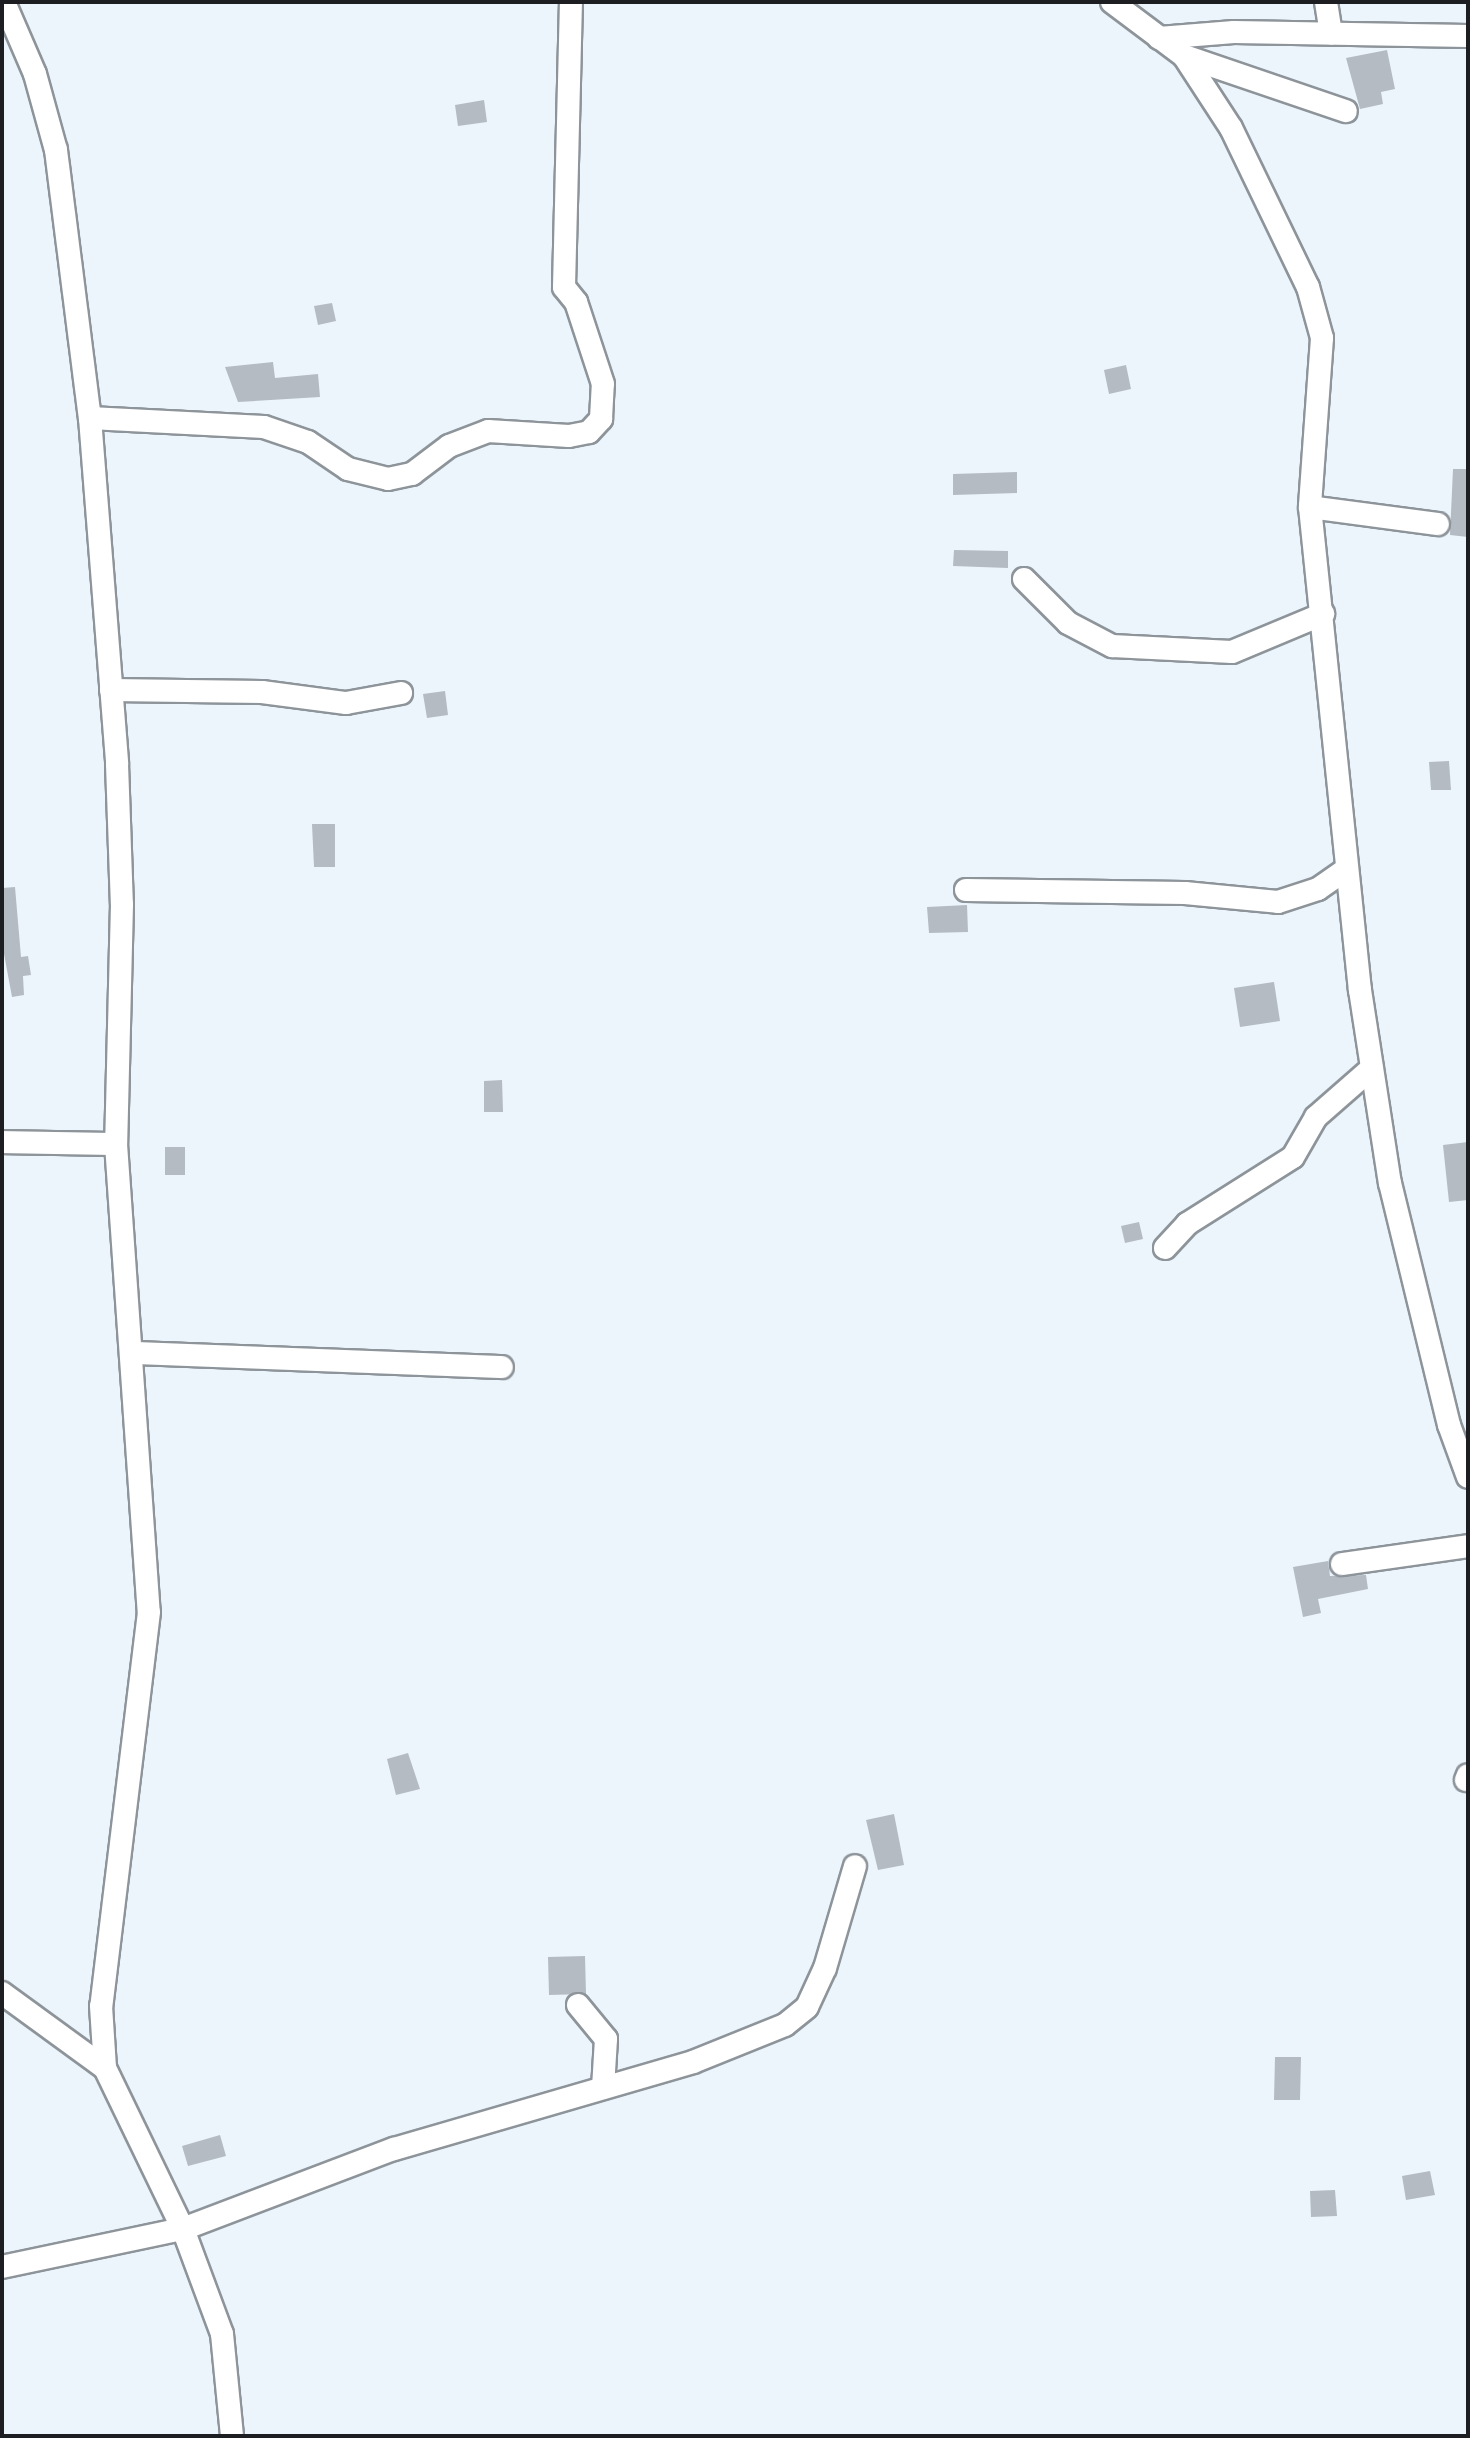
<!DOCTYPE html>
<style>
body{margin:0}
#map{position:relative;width:1470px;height:2438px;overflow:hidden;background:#edf5fc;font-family:Raleway,sans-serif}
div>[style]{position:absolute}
.building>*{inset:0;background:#b4bbc2}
.roads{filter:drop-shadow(2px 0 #8d949a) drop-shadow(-2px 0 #8d949a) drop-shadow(0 2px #8d949a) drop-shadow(0 -2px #8d949a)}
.minor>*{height:22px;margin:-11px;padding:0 11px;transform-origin:11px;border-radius:11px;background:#fff}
span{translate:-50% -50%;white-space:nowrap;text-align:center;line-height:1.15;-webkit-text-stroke:8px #fff;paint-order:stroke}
.frame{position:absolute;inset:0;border:4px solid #1c1e21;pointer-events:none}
</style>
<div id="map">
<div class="building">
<i style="clip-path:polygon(1387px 50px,1395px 89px,1381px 92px,1383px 104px,1360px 109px,1346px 58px)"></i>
<i style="clip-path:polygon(484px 100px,487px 122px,458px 126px,455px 105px)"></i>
<i style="clip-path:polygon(332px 303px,336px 321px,318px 325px,314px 306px)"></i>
<i style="clip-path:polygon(273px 362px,275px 378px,318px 374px,320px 397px,238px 402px,225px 367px)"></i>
<i style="clip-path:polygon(1126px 365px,1131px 389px,1109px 394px,1104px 370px)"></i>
<i style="clip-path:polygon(1453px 469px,1468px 469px,1468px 537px,1450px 535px)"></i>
<i style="clip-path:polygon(1017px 472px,1017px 493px,953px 495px,953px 474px)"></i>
<i style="clip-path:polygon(954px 550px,1008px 551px,1008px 568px,953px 566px)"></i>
<i style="clip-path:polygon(445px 691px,448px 715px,427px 718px,423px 694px)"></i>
<i style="clip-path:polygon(1449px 761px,1451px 790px,1431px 790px,1429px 762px)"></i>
<i style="clip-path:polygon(312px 824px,335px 824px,335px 867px,314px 867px)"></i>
<i style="clip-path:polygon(15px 887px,21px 957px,28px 956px,31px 975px,23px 976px,24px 995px,12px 997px,2px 943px,2px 888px)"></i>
<i style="clip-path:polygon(967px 905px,968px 932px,929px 933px,927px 907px)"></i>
<i style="clip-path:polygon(1274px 982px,1280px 1021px,1240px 1027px,1234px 988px)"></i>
<i style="clip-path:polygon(502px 1080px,503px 1112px,484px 1112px,484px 1081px)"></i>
<i style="clip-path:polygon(1468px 1142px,1468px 1200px,1449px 1202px,1443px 1145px)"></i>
<i style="clip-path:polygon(165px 1147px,185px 1147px,185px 1175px,165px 1175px)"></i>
<i style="clip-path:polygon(1139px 1222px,1143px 1239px,1125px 1243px,1121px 1226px)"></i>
<i style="clip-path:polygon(1328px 1561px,1330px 1576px,1366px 1575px,1368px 1589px,1318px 1599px,1321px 1613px,1303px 1617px,1293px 1567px)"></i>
<i style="clip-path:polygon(408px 1753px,420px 1789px,396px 1795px,387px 1759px)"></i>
<i style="clip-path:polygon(894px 1814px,904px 1865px,878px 1870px,866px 1820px)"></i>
<i style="clip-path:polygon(585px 1956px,586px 1994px,549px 1995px,548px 1957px)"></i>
<i style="clip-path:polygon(1275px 2057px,1301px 2057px,1300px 2100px,1274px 2100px)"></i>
<i style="clip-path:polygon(220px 2135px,226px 2156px,188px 2166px,182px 2146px)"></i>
<i style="clip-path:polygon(1430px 2171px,1435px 2195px,1406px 2200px,1402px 2176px)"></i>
<i style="clip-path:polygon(1335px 2190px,1337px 2216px,1311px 2217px,1310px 2191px)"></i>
</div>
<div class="roads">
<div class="minor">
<i style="left:4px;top:2px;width:78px;rotate:66.7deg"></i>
<i style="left:35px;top:74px;width:79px;rotate:74.6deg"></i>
<i style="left:56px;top:150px;width:270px;rotate:82.8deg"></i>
<i style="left:90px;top:418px;width:347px;rotate:85.5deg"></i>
<i style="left:117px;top:764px;width:140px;rotate:88deg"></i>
<i style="left:122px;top:904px;width:240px;rotate:91.4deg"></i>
<i style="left:116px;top:1144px;width:469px;rotate:86deg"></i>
<i style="left:149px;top:1612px;width:397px;rotate:96.9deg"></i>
<i style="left:101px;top:2006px;width:62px;rotate:86.3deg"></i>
<i style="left:105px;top:2068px;width:179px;rotate:64.2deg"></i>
<i style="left:183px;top:2229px;width:112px;rotate:69.6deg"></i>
<i style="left:222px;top:2334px;width:102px;rotate:84.4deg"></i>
<i style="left:1112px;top:2px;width:90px;rotate:36.9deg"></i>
<i style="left:1184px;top:56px;width:86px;rotate:56.9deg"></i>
<i style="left:1231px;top:128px;width:177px;rotate:64.2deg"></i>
<i style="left:1308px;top:287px;width:53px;rotate:74.6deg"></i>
<i style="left:1322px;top:338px;width:169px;rotate:94.1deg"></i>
<i style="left:1310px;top:507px;width:486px;rotate:84.1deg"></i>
<i style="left:1360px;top:990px;width:195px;rotate:81.2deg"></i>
<i style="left:1390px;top:1183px;width:249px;rotate:76.3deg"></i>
<i style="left:1449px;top:1425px;width:55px;rotate:69.9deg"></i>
<i style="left:1326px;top:2px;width:32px;rotate:81deg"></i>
<i style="left:1159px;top:38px;width:75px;rotate:-4.6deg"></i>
<i style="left:1234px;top:32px;width:234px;rotate:1deg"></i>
<i style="left:1184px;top:56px;width:171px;rotate:18.8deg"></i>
<i style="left:90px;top:418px;width:174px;rotate:3deg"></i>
<i style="left:264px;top:427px;width:46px;rotate:18.8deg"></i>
<i style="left:308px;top:442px;width:48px;rotate:34deg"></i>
<i style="left:348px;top:469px;width:41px;rotate:14deg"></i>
<i style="left:388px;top:479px;width:25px;rotate:-12deg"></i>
<i style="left:412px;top:474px;width:46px;rotate:-37.1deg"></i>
<i style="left:449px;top:446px;width:42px;rotate:-21deg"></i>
<i style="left:488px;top:431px;width:81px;rotate:3.5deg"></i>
<i style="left:569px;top:436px;width:20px;rotate:-11deg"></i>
<i style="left:589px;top:432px;width:18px;rotate:-47deg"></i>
<i style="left:601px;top:419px;width:35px;rotate:-87deg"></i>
<i style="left:603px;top:384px;width:86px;rotate:-108.2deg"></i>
<i style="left:576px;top:302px;width:19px;rotate:-129deg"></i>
<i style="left:564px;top:287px;width:285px;rotate:-88.6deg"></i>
<i style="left:1310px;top:507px;width:129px;rotate:7.6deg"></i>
<i style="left:1024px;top:579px;width:62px;rotate:45deg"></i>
<i style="left:1068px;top:623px;width:50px;rotate:27.6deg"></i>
<i style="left:1112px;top:646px;width:120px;rotate:2.9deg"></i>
<i style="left:1232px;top:652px;width:99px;rotate:-22.7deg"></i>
<i style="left:111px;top:690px;width:151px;rotate:0.8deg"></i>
<i style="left:262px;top:692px;width:85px;rotate:7.5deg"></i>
<i style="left:346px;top:703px;width:56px;rotate:-10.3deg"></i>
<i style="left:966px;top:890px;width:219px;rotate:0.8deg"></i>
<i style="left:1185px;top:893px;width:93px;rotate:5.5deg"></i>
<i style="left:1278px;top:902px;width:42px;rotate:-18deg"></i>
<i style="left:1318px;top:889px;width:35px;rotate:-35deg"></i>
<i style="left:2px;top:1142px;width:114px;rotate:1deg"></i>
<i style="left:1165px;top:1248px;width:33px;rotate:-47deg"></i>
<i style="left:1187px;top:1224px;width:125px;rotate:-32.3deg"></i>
<i style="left:1293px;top:1157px;width:46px;rotate:-60.1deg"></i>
<i style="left:1316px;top:1117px;width:74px;rotate:-41.2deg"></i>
<i style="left:134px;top:1353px;width:368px;rotate:2.2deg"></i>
<i style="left:1342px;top:1564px;width:127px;rotate:-8.1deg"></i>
<i style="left:1466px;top:1780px;width:5px;rotate:-68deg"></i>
<i style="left:2px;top:1993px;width:127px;rotate:36.1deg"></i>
<i style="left:578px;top:2005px;width:44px;rotate:50.5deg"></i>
<i style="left:606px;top:2039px;width:49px;rotate:93.5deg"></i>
<i style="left:2px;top:2267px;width:185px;rotate:-11.9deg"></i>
<i style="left:183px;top:2229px;width:226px;rotate:-20.8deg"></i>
<i style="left:394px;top:2149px;width:311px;rotate:-16.2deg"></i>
<i style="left:693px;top:2062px;width:99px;rotate:-21.9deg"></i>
<i style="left:785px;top:2025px;width:28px;rotate:-39deg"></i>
<i style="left:807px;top:2007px;width:43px;rotate:-65.2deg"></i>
<i style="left:825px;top:1968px;width:106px;rotate:-73.6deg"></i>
</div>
</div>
<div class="frame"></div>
</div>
